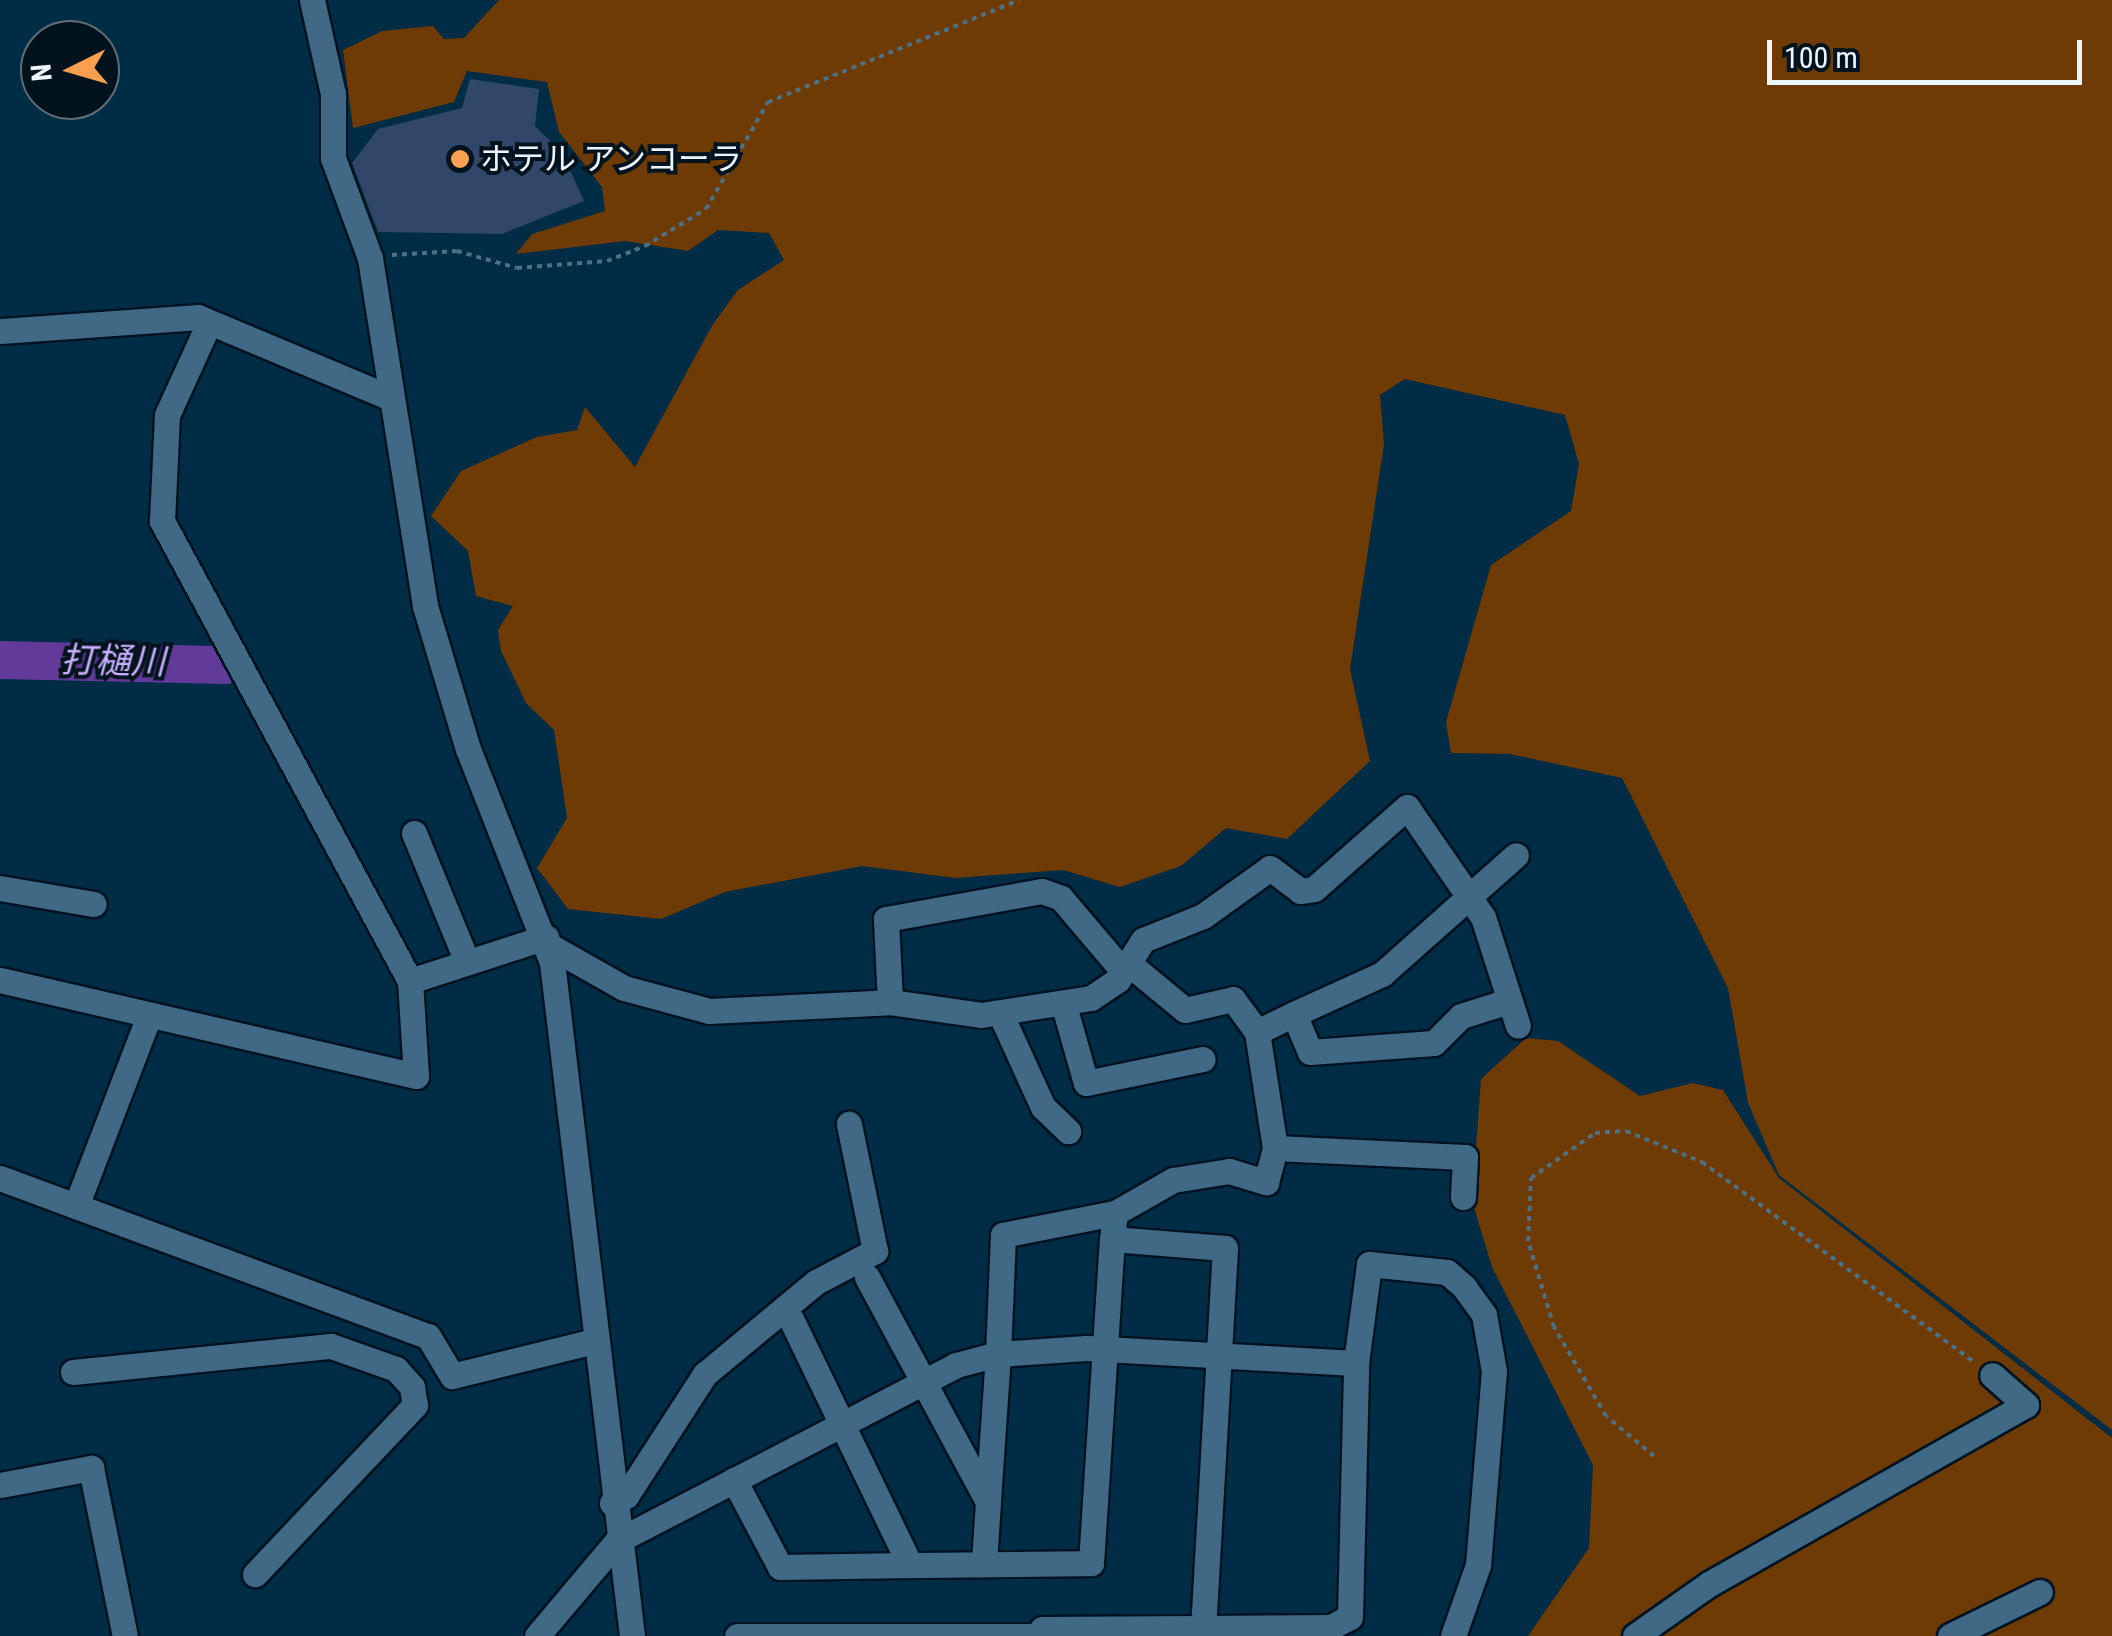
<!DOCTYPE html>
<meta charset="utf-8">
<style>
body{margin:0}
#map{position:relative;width:2112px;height:1636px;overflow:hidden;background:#002c45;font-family:"Roboto Condensed","Noto Sans JP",sans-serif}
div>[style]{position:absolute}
.green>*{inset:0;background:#6e3b04}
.river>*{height:38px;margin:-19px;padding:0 19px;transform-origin:19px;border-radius:19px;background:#623b9a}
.building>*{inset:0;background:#314769}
.path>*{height:4px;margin-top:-2px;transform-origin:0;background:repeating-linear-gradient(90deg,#4f7082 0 5px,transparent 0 10px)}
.roads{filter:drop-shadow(2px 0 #011321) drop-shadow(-2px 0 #011321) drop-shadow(0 2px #011321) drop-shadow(0 -2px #011321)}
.minor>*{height:25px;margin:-12.5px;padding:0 12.5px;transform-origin:12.5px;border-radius:12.5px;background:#3f6985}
.dots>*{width:28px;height:28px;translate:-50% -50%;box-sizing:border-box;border:5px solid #03131e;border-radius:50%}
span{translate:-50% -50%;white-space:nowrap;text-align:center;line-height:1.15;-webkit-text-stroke:8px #03131e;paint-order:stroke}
.poi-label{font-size:32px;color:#ecf5fb}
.left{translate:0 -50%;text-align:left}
.water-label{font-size:35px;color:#cab1fd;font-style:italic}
.north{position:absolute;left:20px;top:20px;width:100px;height:100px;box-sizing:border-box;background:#03131e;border:2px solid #606d76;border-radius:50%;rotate:265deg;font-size:28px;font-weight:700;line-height:40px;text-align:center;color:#ecf5fb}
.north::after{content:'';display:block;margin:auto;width:35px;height:45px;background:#fa9f4f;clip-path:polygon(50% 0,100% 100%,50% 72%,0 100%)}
.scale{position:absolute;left:1767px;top:40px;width:315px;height:45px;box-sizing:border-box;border:5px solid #ecf5fb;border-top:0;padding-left:12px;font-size:30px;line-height:35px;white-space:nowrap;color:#ecf5fb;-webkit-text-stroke:8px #03131e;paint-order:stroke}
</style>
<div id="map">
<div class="green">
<i style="clip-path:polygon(499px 0,2112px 0,2112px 1430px,1779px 1175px,1748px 1103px,1728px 988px,1622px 778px,1510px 754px,1451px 753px,1446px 722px,1491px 565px,1571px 511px,1579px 464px,1565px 415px,1405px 379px,1380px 395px,1384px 444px,1350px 669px,1370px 761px,1287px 839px,1226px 828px,1181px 866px,1120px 887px,1063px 870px,956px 878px,862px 866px,725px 892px,661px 919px,568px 909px,537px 868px,567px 818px,554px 730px,526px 703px,501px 651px,498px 630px,513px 606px,476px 596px,468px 551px,431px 516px,461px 471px,537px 437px,577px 430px,585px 407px,635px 467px,713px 324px,738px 290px,784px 260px,769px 233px,718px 230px,688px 251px,625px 241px,516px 254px,532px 234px,605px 211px,602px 187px,559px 132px,547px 82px,467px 71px,454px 102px,353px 128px,343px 50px,382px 31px,433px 26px,444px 39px,464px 38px)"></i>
<i style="clip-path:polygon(1526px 1038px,1558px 1041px,1640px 1096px,1693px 1083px,1723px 1090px,1779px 1178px,2112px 1438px,2112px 1636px,1528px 1636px,1589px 1548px,1593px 1465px,1492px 1267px,1472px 1201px,1481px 1079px)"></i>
</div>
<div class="river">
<i style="left:0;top:660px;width:226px;rotate:1.3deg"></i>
</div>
<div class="building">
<i style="clip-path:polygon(470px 79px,539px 89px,535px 126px,562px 153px,584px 201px,502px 234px,378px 232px,352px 163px,378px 129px,462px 108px)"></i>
</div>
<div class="path">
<i style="left:392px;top:255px;width:65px;rotate:-3.5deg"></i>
<i style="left:457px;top:251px;width:62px;rotate:15.8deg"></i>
<i style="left:517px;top:268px;width:90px;rotate:-4.4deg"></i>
<i style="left:607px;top:261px;width:41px;rotate:-21.5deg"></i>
<i style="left:645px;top:246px;width:71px;rotate:-31.2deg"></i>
<i style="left:706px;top:209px;width:124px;rotate:-59.9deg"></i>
<i style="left:768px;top:102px;width:271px;rotate:-22.1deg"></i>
<i style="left:1654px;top:1456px;width:62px;rotate:-140.2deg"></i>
<i style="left:1606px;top:1416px;width:103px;rotate:-120.3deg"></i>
<i style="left:1554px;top:1327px;width:90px;rotate:-106.8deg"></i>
<i style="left:1528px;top:1241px;width:63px;rotate:-87.3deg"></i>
<i style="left:1531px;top:1178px;width:78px;rotate:-35.1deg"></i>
<i style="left:1595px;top:1133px;width:31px;rotate:-4deg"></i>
<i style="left:1626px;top:1131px;width:82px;rotate:22.2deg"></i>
<i style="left:1702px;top:1162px;width:340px;rotate:36.3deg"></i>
</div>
<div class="roads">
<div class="minor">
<i style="left:312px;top:0;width:96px;rotate:77.4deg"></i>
<i style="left:333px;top:94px;width:64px;rotate:90deg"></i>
<i style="left:333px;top:158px;width:107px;rotate:69.7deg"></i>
<i style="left:370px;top:258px;width:352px;rotate:81deg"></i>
<i style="left:425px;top:606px;width:149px;rotate:73.3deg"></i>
<i style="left:468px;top:749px;width:229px;rotate:68.5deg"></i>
<i style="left:552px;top:962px;width:679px;rotate:83.23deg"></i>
<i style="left:0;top:331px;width:198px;rotate:-4deg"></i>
<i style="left:198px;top:317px;width:209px;rotate:22.8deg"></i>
<i style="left:414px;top:833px;width:134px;rotate:67.6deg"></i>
<i style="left:0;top:888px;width:95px;rotate:9.7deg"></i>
<i style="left:548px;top:945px;width:87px;rotate:29.5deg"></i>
<i style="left:624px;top:988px;width:88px;rotate:15.1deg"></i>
<i style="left:709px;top:1011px;width:181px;rotate:-2.8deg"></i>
<i style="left:890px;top:1002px;width:83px;rotate:-92.8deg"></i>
<i style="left:886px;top:919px;width:158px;rotate:-10.2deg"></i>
<i style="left:1042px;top:891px;width:20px;rotate:20deg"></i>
<i style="left:1061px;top:898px;width:96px;rotate:49.7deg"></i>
<i style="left:1128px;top:963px;width:74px;rotate:39.5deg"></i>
<i style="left:1185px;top:1010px;width:49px;rotate:-12.9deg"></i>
<i style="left:1233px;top:999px;width:41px;rotate:54deg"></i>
<i style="left:0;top:980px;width:427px;rotate:13deg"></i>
<i style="left:416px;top:1076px;width:95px;rotate:-93.6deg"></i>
<i style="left:410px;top:981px;width:523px;rotate:-118.33deg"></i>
<i style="left:162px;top:521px;width:106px;rotate:-87.3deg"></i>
<i style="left:167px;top:415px;width:101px;rotate:-65.5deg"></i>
<i style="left:410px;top:981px;width:143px;rotate:-17.9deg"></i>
<i style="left:890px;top:1002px;width:92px;rotate:8.1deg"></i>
<i style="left:981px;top:1015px;width:111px;rotate:-8.8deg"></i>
<i style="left:1091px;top:998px;width:32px;rotate:-34deg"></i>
<i style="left:1118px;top:980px;width:47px;rotate:-58deg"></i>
<i style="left:1143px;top:940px;width:65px;rotate:-21.8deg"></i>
<i style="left:1203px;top:916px;width:82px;rotate:-35.6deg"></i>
<i style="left:1270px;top:868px;width:38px;rotate:37deg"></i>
<i style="left:1300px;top:891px;width:14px;rotate:-8deg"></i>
<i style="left:1314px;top:889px;width:124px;rotate:-41.4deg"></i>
<i style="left:1407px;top:807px;width:134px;rotate:55.4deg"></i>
<i style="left:1483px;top:917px;width:114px;rotate:72.2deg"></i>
<i style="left:1064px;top:1006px;width:80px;rotate:74.1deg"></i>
<i style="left:1086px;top:1083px;width:119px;rotate:-11.6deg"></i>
<i style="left:1294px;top:1014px;width:97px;rotate:-24.4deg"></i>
<i style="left:1382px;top:974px;width:179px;rotate:-41.6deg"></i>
<i style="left:1001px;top:1015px;width:101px;rotate:65.5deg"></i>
<i style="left:1043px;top:1107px;width:35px;rotate:44deg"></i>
<i style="left:0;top:1178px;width:456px;rotate:20.3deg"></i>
<i style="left:428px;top:1336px;width:47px;rotate:59deg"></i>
<i style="left:452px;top:1376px;width:147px;rotate:-13.8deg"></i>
<i style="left:1463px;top:1197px;width:40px;rotate:-87.1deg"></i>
<i style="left:1465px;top:1157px;width:190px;rotate:-177.3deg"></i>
<i style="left:1275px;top:1148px;width:117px;rotate:-98.8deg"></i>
<i style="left:1257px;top:1032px;width:41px;rotate:-25.9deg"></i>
<i style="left:1294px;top:1014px;width:41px;rotate:67.2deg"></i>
<i style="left:1310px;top:1052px;width:124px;rotate:-4.2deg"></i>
<i style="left:1434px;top:1043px;width:38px;rotate:-45deg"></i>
<i style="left:1461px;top:1016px;width:50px;rotate:-17.4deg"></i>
<i style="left:76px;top:1206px;width:204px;rotate:-69deg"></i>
<i style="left:1115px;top:1213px;width:114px;rotate:168.9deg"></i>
<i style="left:1003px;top:1235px;width:119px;rotate:92.4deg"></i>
<i style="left:998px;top:1354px;width:88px;rotate:-3.9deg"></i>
<i style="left:1086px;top:1348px;width:270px;rotate:3.2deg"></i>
<i style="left:1356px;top:1363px;width:100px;rotate:-82.5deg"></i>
<i style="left:1369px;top:1264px;width:78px;rotate:5.9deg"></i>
<i style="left:1447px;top:1272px;width:23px;rotate:41deg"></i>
<i style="left:1464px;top:1287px;width:34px;rotate:54deg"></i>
<i style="left:1484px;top:1315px;width:57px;rotate:79.9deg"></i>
<i style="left:1494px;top:1371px;width:195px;rotate:94.7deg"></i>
<i style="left:1478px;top:1565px;width:75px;rotate:109.4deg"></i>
<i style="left:1113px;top:1229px;width:16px;rotate:-83deg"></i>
<i style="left:1115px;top:1213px;width:67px;rotate:-29.6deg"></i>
<i style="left:1173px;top:1180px;width:57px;rotate:-9.1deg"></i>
<i style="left:1229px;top:1171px;width:39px;rotate:17deg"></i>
<i style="left:1266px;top:1182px;width:35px;rotate:-75deg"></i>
<i style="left:867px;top:1277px;width:255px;rotate:61.7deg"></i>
<i style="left:988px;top:1502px;width:61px;rotate:93.8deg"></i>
<i style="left:73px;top:1372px;width:259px;rotate:-5.8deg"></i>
<i style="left:331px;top:1346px;width:69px;rotate:19.5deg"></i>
<i style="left:396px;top:1369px;width:24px;rotate:48deg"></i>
<i style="left:412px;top:1387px;width:18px;rotate:81deg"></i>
<i style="left:415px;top:1405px;width:233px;rotate:133.4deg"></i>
<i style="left:734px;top:1480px;width:98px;rotate:62.1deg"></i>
<i style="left:780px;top:1567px;width:130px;rotate:-0.9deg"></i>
<i style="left:910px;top:1565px;width:273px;rotate:-115.8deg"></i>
<i style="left:0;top:1485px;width:93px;rotate:-10.6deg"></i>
<i style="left:91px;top:1468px;width:171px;rotate:78.6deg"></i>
<i style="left:612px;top:1503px;width:16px;rotate:-27deg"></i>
<i style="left:626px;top:1496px;width:145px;rotate:-57.1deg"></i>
<i style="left:705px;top:1374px;width:144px;rotate:-39.7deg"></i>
<i style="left:816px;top:1282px;width:67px;rotate:-27.7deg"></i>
<i style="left:875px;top:1251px;width:130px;rotate:-101.6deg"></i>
<i style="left:910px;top:1565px;width:181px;rotate:-0.6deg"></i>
<i style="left:1091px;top:1563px;width:325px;rotate:-86.3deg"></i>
<i style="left:1112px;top:1239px;width:113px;rotate:4.6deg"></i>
<i style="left:1225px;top:1248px;width:380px;rotate:93.3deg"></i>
<i style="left:1042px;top:1629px;width:289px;rotate:-0.4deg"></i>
<i style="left:1331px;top:1627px;width:21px;rotate:-28deg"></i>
<i style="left:1350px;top:1617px;width:254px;rotate:-88.6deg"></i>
<i style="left:537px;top:1636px;width:124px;rotate:-49.9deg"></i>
<i style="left:617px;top:1541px;width:382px;rotate:-27.4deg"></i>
<i style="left:956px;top:1365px;width:43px;rotate:-14.7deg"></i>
<i style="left:998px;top:1354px;width:148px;rotate:93.9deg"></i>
<i style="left:737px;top:1636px;width:305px"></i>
<i style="left:1635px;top:1636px;width:90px;rotate:-35.1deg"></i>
<i style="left:1709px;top:1584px;width:364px;rotate:-29.5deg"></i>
<i style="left:2026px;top:1405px;width:45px;rotate:-138.6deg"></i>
<i style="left:1950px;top:1636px;width:100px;rotate:-26.1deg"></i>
</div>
</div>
<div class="dots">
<i style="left:460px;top:159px;background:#fa9f4f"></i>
</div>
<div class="poi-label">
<span class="left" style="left:480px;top:159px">ホテル アンコーラ</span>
</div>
<div class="water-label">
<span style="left:113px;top:662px;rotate:1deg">打樋川</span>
</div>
<div class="north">N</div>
<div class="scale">100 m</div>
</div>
